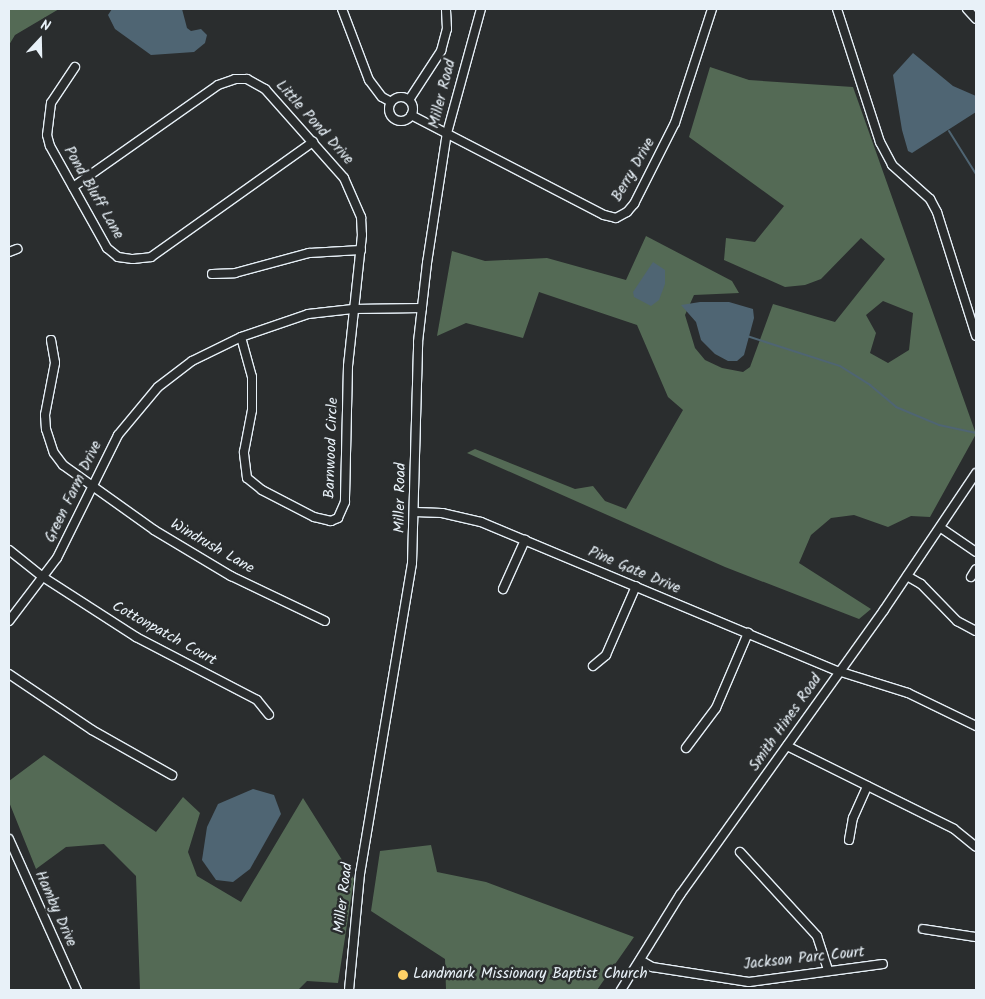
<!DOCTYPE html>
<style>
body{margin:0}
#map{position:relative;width:985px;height:999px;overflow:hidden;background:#2a2d2e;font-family:Kalam,sans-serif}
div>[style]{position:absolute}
.green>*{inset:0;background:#546a55}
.water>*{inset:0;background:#4f6573}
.stream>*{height:2px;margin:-1px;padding:0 1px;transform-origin:1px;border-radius:1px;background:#4f6573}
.roads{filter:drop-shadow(1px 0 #e8f1f8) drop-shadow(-1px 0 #e8f1f8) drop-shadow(0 1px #e8f1f8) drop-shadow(0 -1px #e8f1f8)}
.minor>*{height:8px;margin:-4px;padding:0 4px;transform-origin:4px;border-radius:4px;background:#2a2d2e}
.minor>.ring{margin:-4px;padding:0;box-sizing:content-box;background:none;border:8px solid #2a2d2e;border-radius:50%}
.dots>*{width:14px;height:14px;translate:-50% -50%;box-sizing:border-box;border:2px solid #2a2d2e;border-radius:50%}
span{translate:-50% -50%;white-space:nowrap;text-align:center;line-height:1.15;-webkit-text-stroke:5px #2a2d2e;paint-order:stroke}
.street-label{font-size:15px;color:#e8f1f8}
.poi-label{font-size:15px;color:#e8f1f8}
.left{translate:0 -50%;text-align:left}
.frame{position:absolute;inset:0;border:10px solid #e8f1f8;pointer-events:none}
.north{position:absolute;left:15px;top:15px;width:50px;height:50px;-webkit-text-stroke:4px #2a2d2e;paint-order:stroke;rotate:21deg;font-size:14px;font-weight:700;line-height:20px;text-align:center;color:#e8f1f8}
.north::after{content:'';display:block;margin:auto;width:18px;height:22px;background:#e8f1f8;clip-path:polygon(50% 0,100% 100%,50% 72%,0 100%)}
</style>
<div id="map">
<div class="green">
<i style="clip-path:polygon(9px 9px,59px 9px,15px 35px,9px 45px)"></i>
<i style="clip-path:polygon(evenodd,710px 67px,749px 80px,853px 87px,976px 434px,930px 517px,911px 516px,888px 527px,854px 515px,831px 518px,811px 535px,799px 563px,871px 609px,859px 619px,725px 567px,467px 453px,475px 449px,575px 489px,593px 486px,605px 501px,626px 509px,683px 410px,668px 397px,637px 325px,539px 292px,523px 338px,466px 323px,437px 336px,452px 251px,485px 261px,547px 258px,626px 280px,646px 236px,732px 281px,739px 293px,694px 295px,685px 315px,695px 348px,705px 360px,722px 368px,743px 372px,750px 367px,773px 304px,835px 322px,885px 259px,861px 238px,821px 279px,805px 285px,785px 287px,724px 260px,726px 238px,755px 242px,784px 206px,689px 137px,710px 67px,883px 301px,913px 313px,909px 350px,888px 363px,870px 353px,876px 333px,866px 315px,883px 301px)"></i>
<i style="clip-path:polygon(44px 755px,156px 832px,183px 797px,200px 813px,188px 852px,197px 876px,241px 902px,303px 798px,354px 879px,338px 983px,307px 981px,298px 990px,140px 990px,136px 876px,104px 844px,66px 847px,36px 869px,9px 802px,9px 781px)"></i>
<i style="clip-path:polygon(431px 845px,437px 872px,486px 882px,634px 937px,597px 990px,446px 990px,445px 959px,371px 911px,380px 851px)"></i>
</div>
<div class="water">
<i style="clip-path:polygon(112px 9px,182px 9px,187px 28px,191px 31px,201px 29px,207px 35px,205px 43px,194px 52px,151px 55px,115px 29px,108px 15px)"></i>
<i style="clip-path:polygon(913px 53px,953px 86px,976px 96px,976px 112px,912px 153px,908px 151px,902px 130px,893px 75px)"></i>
<i style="clip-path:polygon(653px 262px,665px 270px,665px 284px,659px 300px,651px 306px,634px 297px,633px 292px)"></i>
<i style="clip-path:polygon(700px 302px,729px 302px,753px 309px,754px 318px,744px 355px,737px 361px,728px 361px,715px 354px,701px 340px,696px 322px,681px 305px)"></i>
<i style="clip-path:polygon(253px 789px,274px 795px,281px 814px,250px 869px,233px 882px,216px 880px,202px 860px,207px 827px,218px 804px)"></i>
</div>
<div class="stream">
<i style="left:949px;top:131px;width:51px;rotate:57.9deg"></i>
<i style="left:747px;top:336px;width:98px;rotate:17.9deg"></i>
<i style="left:840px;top:366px;width:36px;rotate:32deg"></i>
<i style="left:870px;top:385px;width:34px;rotate:40deg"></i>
<i style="left:896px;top:407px;width:47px;rotate:22.7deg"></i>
<i style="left:939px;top:425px;width:38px;rotate:12deg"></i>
</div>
<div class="roads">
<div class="minor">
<i style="left:342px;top:9px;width:76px;rotate:69.2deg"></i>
<i style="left:369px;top:80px;width:21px;rotate:53deg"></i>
<i style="left:382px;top:97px;width:10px;rotate:29deg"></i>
<i style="left:837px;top:9px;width:140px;rotate:72.1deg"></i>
<i style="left:880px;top:142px;width:26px;rotate:62deg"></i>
<i style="left:892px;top:165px;width:51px;rotate:41.8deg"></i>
<i style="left:930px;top:199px;width:15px;rotate:62deg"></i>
<i style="left:937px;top:212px;width:130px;rotate:72.5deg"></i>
<i style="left:967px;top:9px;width:13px;rotate:48deg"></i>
<i style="left:75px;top:67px;width:43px;rotate:123.7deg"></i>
<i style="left:51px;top:103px;width:32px;rotate:97deg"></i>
<i style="left:47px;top:135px;width:11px;rotate:75deg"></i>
<i style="left:50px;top:146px;width:117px;rotate:60.8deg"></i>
<i style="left:107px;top:248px;width:14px;rotate:39deg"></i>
<i style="left:118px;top:257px;width:15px;rotate:8deg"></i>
<i style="left:133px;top:259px;width:18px;rotate:-6deg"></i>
<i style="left:151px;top:257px;width:199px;rotate:-35.4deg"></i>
<i class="ring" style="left:389px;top:97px;width:16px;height:16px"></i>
<i style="left:409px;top:100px;width:59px;rotate:-56.9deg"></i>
<i style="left:441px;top:51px;width:23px;rotate:-75deg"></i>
<i style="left:447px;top:29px;width:20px;rotate:-93deg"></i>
<i style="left:411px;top:115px;width:217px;rotate:27.4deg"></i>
<i style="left:604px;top:215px;width:12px;rotate:14deg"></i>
<i style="left:616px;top:218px;width:13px;rotate:-29deg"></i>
<i style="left:627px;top:212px;width:11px;rotate:-49deg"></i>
<i style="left:634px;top:204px;width:91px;rotate:-63.2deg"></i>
<i style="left:675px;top:123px;width:120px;rotate:-72deg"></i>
<i style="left:73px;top:187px;width:177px;rotate:-35.1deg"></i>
<i style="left:218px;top:85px;width:18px;rotate:-19deg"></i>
<i style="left:235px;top:79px;width:12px"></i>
<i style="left:247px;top:79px;width:21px;rotate:29deg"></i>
<i style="left:265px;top:89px;width:119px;rotate:48.4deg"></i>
<i style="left:344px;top:178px;width:43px;rotate:66.4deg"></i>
<i style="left:361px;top:217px;width:18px;rotate:87deg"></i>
<i style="left:362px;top:235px;width:132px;rotate:96.1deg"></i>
<i style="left:348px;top:366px;width:136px;rotate:91.3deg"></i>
<i style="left:345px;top:502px;width:17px;rotate:114deg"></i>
<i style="left:338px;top:518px;width:8px;rotate:157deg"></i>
<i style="left:331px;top:521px;width:17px;rotate:-167deg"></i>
<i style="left:314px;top:517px;width:59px;rotate:-152.6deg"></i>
<i style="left:262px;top:490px;width:19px;rotate:-141deg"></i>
<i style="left:247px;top:478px;width:26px;rotate:-97deg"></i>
<i style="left:244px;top:452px;width:43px;rotate:-79.2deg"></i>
<i style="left:252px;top:410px;width:33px;rotate:-90deg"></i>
<i style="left:252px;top:377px;width:41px;rotate:-105.4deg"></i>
<i style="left:9px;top:252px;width:9px;rotate:-21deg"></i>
<i style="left:212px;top:274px;width:23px;rotate:-2deg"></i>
<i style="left:235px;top:273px;width:77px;rotate:-15.1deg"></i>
<i style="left:309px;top:253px;width:52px;rotate:-3.3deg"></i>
<i style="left:51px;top:340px;width:23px;rotate:80deg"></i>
<i style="left:55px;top:363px;width:53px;rotate:100.9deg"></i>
<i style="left:45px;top:415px;width:14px;rotate:86deg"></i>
<i style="left:46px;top:429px;width:25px;rotate:72deg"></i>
<i style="left:54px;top:453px;width:15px;rotate:53deg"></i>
<i style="left:63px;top:465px;width:112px;rotate:35.5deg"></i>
<i style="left:154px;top:530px;width:90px;rotate:30.9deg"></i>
<i style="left:231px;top:576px;width:104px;rotate:25.6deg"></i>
<i style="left:415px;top:512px;width:27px;rotate:2deg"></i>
<i style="left:442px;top:513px;width:40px;rotate:13deg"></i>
<i style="left:481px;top:522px;width:387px;rotate:22.7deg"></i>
<i style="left:838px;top:671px;width:73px;rotate:17.4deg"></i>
<i style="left:908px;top:693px;width:76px;rotate:25.9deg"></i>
<i style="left:941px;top:528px;width:42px;rotate:34.4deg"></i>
<i style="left:9px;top:550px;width:43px;rotate:38.5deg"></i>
<i style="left:43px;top:577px;width:111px;rotate:32.8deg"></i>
<i style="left:136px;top:637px;width:136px;rotate:27.5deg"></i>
<i style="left:257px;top:700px;width:19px;rotate:51deg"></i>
<i style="left:907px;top:576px;width:16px;rotate:30deg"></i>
<i style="left:921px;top:584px;width:52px;rotate:45.8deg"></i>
<i style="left:957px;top:621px;width:21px;rotate:28deg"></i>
<i style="left:971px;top:577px;width:9px;rotate:-58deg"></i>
<i style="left:503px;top:589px;width:54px;rotate:-65.8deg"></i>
<i style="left:9px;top:621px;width:79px;rotate:-52.7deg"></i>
<i style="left:57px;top:558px;width:137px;rotate:-63.6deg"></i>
<i style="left:118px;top:435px;width:62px;rotate:-50.2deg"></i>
<i style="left:158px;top:387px;width:43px;rotate:-37.4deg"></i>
<i style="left:192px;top:361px;width:55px;rotate:-26.1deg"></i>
<i style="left:241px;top:337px;width:71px;rotate:-18.9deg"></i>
<i style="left:308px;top:314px;width:45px;rotate:-6.3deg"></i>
<i style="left:353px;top:309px;width:69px;rotate:-0.8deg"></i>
<i style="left:593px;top:666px;width:17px;rotate:-40deg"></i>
<i style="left:606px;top:655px;width:75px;rotate:-66.5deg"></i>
<i style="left:9px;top:674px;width:100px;rotate:34deg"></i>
<i style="left:92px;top:730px;width:92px;rotate:29.4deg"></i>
<i style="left:787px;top:746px;width:186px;rotate:26.4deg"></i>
<i style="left:954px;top:829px;width:28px;rotate:39deg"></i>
<i style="left:686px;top:748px;width:50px;rotate:-53.1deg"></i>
<i style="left:716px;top:708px;width:82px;rotate:-66.9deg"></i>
<i style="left:9px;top:839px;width:166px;rotate:65.8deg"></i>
<i style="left:849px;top:840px;width:22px;rotate:-80deg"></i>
<i style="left:853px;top:818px;width:35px;rotate:-66deg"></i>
<i style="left:740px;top:852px;width:114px;rotate:47.5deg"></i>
<i style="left:817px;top:936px;width:35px;rotate:72deg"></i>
<i style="left:923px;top:929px;width:54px;rotate:8.6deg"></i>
<i style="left:640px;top:960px;width:14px;rotate:30deg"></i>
<i style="left:652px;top:967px;width:98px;rotate:8.8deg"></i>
<i style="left:749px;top:982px;width:135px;rotate:-7.7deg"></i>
<i style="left:349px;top:990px;width:117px;rotate:-84.6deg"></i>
<i style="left:360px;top:874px;width:315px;rotate:-80.5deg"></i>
<i style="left:412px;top:563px;width:221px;rotate:-88.4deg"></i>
<i style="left:418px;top:342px;width:80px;rotate:-83.5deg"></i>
<i style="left:427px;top:263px;width:132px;rotate:-81.3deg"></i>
<i style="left:447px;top:133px;width:129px;rotate:-74.7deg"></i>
<i style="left:621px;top:990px;width:112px;rotate:-58.2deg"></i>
<i style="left:680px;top:895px;width:350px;rotate:-54.4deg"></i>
<i style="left:884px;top:610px;width:165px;rotate:-56.1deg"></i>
</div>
</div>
<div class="dots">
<i style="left:403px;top:975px;background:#ffd166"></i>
</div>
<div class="street-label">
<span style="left:443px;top:94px;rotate:-76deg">Miller Road</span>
<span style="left:314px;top:123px;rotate:48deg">Little Pond Drive</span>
<span style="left:634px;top:170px;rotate:-60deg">Berry Drive</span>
<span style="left:93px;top:193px;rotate:60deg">Pond Bluff Lane</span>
<span style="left:332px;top:448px;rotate:-88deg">Barnwood Circle</span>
<span style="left:74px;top:492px;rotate:-64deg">Green Farm Drive</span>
<span style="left:401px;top:498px;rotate:-89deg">Miller Road</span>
<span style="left:212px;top:547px;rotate:30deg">Windrush Lane</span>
<span style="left:634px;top:571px;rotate:23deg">Pine Gate Drive</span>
<span style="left:164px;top:634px;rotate:29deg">Cottonpatch Court</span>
<span style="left:786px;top:723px;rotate:-55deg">Smith Hines Road</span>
<span style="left:344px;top:898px;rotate:-83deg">Miller Road</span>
<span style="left:55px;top:909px;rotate:66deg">Hamby Drive</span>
<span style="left:804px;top:959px;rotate:-6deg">Jackson Parc Court</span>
</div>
<div class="poi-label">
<span class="left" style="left:413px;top:975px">Landmark Missionary Baptist Church</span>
</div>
<div class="frame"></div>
<div class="north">N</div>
</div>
